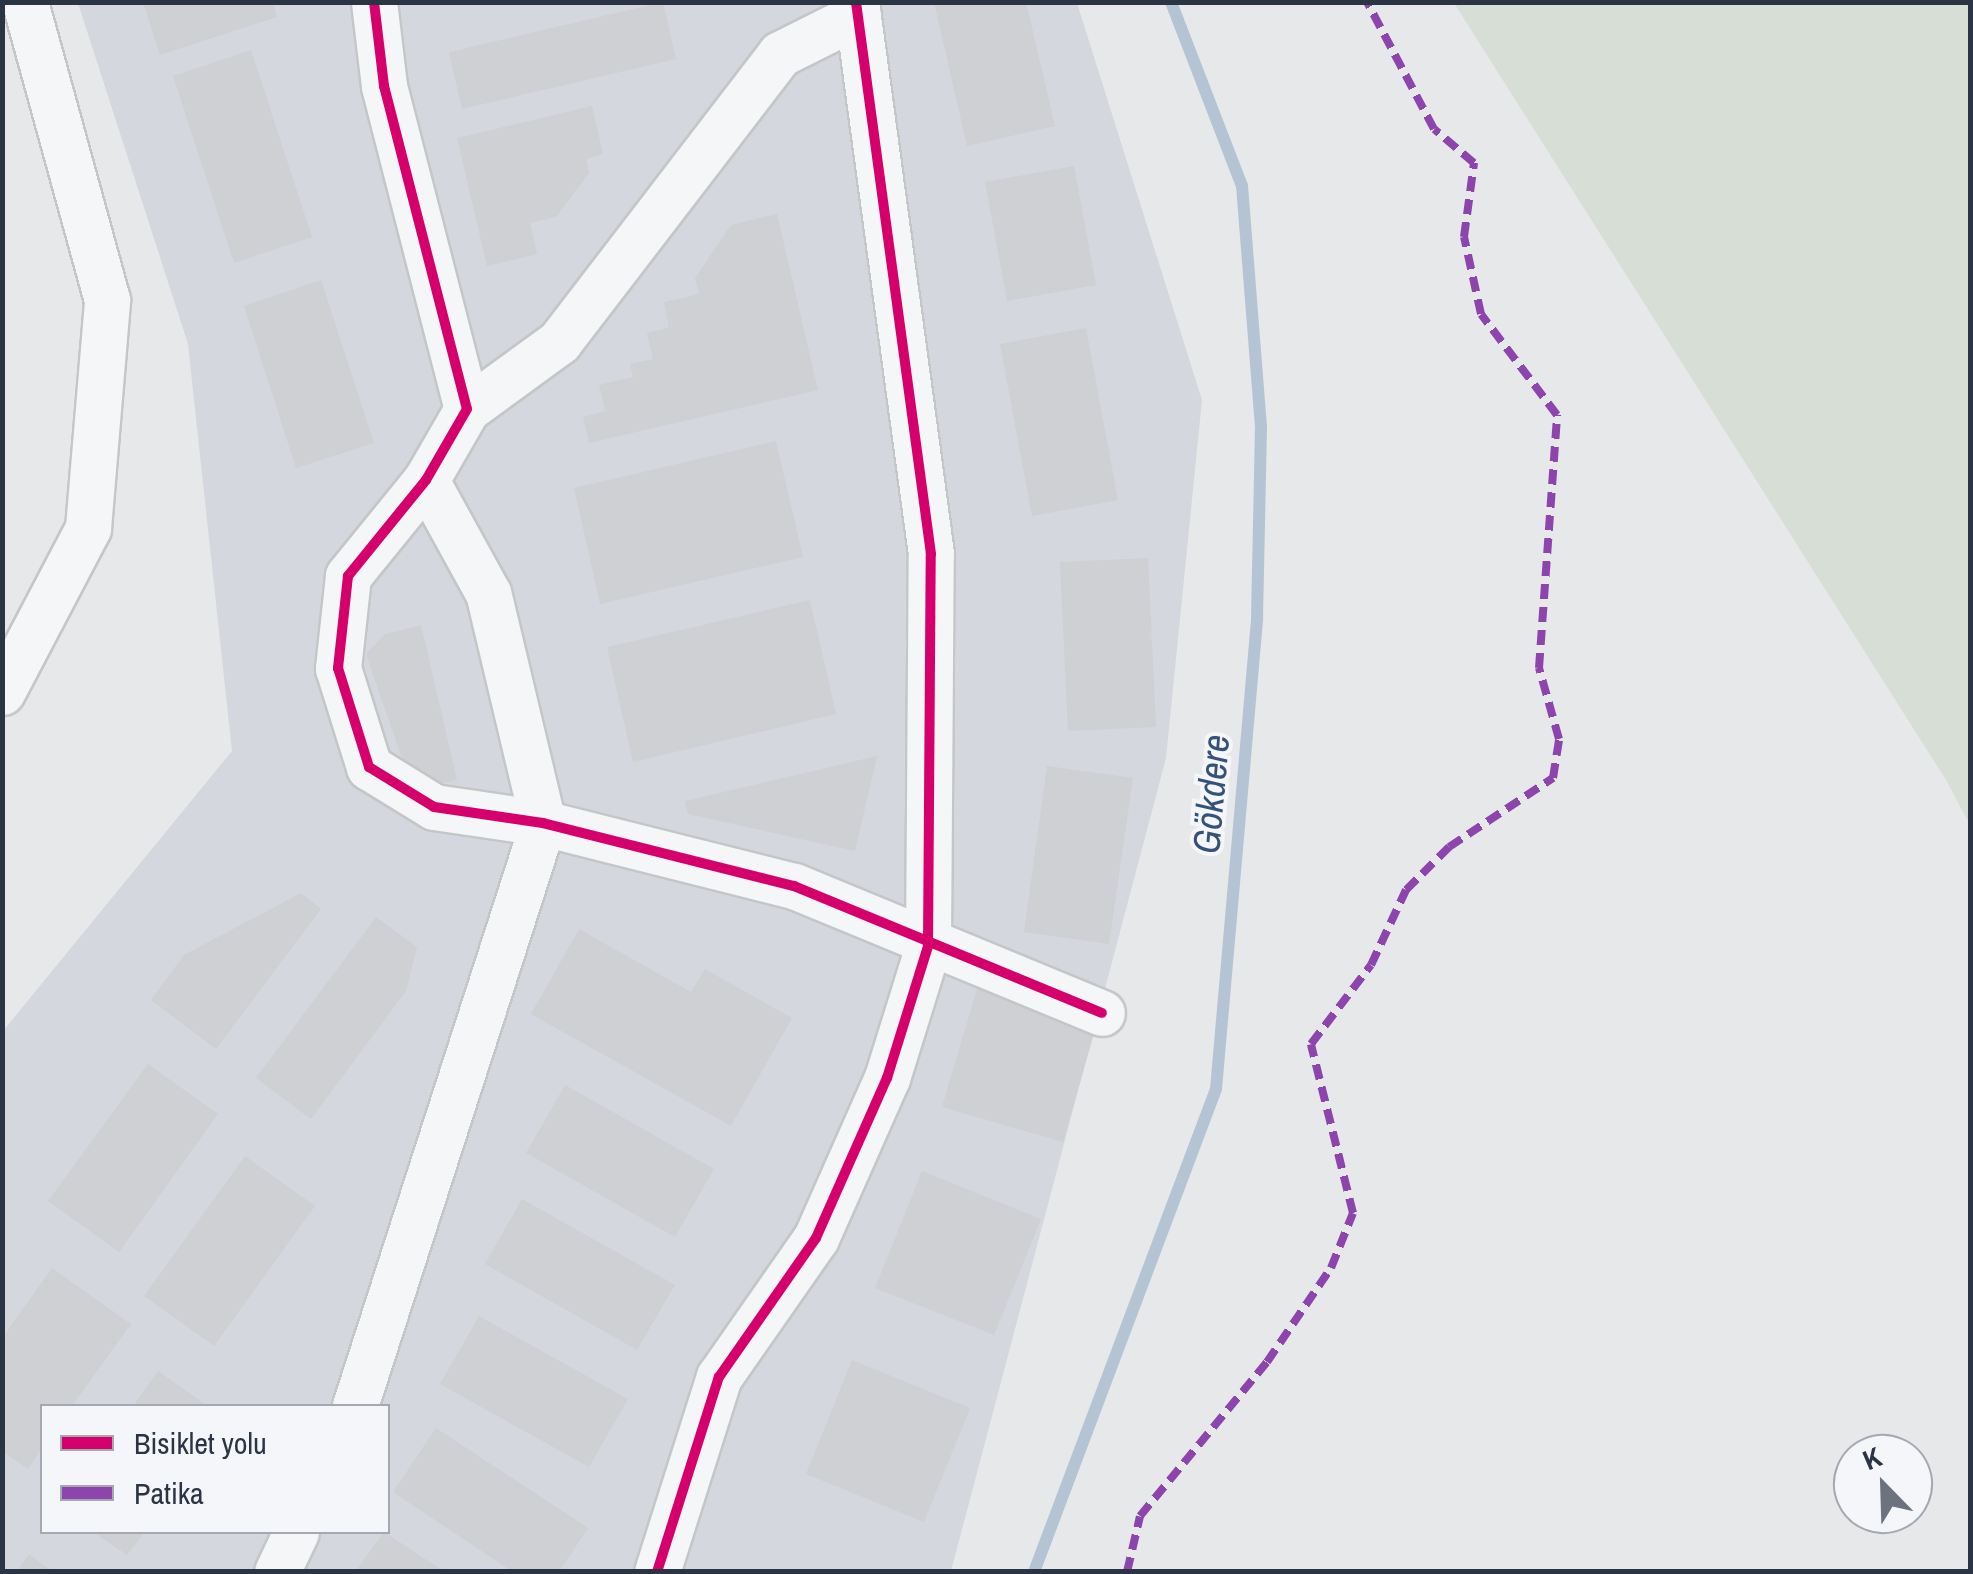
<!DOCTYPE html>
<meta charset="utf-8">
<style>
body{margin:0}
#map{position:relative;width:1973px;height:1574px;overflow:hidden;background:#e6e8ea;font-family:"Archivo Narrow",sans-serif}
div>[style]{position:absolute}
.built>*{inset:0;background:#d4d7dd}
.green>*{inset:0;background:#d6ded6}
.stream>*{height:12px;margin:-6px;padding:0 6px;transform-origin:6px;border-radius:6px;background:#b4c4d5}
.building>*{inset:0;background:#ced0d3}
.roads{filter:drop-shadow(2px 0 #c4c6c8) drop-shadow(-2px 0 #c4c6c8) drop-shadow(0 2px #c4c6c8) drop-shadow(0 -2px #c4c6c8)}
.minor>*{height:45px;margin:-22.5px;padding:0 22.5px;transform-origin:22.5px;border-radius:22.5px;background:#f5f6f7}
.quiet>*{height:8px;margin-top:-4px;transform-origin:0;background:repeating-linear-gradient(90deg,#8e44ad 0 15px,transparent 0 23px)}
.cycleway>*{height:10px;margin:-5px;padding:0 5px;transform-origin:5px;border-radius:5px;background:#d6006c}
span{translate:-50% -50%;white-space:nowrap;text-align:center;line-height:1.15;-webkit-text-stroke:8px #f4f6f9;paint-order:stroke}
.water-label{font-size:38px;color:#34527a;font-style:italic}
.frame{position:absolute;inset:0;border:5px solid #2b3445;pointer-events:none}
.legend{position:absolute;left:40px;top:1404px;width:350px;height:130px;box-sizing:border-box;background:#f4f6f9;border:2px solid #a4a8b1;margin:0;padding:12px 18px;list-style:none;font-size:30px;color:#2b3445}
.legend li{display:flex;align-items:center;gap:20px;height:50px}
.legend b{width:50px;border:2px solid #a4a8b1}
.north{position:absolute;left:1833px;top:1434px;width:100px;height:100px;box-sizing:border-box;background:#f4f6f9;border:2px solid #a4a8b1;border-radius:50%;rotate:337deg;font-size:28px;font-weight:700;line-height:40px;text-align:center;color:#2b3445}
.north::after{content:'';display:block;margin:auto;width:35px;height:45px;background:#6c737f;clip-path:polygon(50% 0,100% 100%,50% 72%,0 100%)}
</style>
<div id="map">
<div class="built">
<i style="clip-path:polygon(evenodd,78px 3px,1077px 3px,1202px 400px,1166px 758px,951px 1571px,3px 1572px,3px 1031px,232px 751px,188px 344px,78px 3px,42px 1406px,388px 1406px,388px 1532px,42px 1532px,42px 1406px)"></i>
</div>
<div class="green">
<i style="clip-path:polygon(1454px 3px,1970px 3px,1970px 825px,1946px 780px)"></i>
</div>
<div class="stream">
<i style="left:1034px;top:1572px;width:516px;rotate:-69.35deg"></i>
<i style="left:1216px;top:1089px;width:473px;rotate:-85deg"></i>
<i style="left:1257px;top:618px;width:191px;rotate:-88.8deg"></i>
<i style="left:1261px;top:427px;width:242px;rotate:-94.5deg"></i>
<i style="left:1242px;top:186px;width:197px;rotate:-111.1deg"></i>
</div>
<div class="building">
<i style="clip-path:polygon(143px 2px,273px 2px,277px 17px,160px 55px)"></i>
<i style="clip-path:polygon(663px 2px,676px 59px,462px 109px,449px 52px)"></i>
<i style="clip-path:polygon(934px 2px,1026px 2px,1055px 126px,967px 146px)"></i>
<i style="clip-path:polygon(251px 50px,312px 237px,234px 263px,173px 76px)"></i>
<i style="clip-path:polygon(592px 106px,603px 154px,586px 159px,589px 173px,556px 217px,530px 223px,537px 254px,487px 266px,457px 138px)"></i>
<i style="clip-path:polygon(1074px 166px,1096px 285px,1007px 301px,985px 182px)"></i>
<i style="clip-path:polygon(777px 214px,818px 390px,589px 443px,583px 417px,605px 411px,599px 385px,633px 377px,630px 364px,653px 359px,647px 333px,669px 327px,664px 302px,699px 294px,695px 278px,731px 225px)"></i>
<i style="clip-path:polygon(321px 280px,374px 443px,296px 468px,244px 306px)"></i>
<i style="clip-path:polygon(1086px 328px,1118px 500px,1032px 516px,1000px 344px)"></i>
<i style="clip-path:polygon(776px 441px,803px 557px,600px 604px,574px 488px)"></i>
<i style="clip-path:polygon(1148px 558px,1156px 727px,1068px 731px,1060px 562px)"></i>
<i style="clip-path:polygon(810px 600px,836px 714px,633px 762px,607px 647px)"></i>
<i style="clip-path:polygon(421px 625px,457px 780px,413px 790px,366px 654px,385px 634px)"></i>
<i style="clip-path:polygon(877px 756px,855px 851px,688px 814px,685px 801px)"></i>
<i style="clip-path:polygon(1047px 766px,1133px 778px,1109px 944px,1024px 932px)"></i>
<i style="clip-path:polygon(301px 893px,321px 909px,216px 1049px,151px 1000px,184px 955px)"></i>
<i style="clip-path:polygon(376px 917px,417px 947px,406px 991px,311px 1119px,256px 1078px)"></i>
<i style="clip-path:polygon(579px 929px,691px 992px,705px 969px,792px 1018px,731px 1126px,531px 1014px)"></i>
<i style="clip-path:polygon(977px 989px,1097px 1023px,1063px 1142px,942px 1107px)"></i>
<i style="clip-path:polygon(148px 1064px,218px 1114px,119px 1252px,48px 1201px)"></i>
<i style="clip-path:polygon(565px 1085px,714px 1169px,675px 1237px,526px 1153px)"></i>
<i style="clip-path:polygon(245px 1156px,315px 1206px,214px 1346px,144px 1296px)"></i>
<i style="clip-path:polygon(922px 1171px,1041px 1219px,994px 1335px,875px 1288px)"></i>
<i style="clip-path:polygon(522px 1199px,675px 1285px,637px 1350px,485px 1264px)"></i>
<i style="clip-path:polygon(52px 1268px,131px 1324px,72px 1406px,42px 1406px,42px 1448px,28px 1469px,2px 1451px,2px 1338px)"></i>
<i style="clip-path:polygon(479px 1316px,628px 1399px,589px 1467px,440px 1384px)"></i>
<i style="clip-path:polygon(852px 1360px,970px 1408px,924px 1522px,806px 1474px)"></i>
<i style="clip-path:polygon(158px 1371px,208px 1406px,133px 1406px)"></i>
<i style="clip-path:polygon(436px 1428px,588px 1528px,559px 1572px,513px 1572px,393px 1492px)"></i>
<i style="clip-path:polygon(93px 1532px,145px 1532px,127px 1555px)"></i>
<i style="clip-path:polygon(384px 1532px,445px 1572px,355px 1572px)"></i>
<i style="clip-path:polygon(29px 1554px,53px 1572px,16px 1572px)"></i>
</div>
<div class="roads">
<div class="minor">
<i style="left:374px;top:2px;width:85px;rotate:83.2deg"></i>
<i style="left:384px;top:86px;width:333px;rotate:75.6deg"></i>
<i style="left:467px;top:409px;width:82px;rotate:120deg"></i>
<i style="left:426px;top:480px;width:124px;rotate:129.1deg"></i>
<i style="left:348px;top:576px;width:93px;rotate:96.2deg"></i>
<i style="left:338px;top:668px;width:104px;rotate:72.6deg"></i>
<i style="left:369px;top:767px;width:76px;rotate:31.6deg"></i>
<i style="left:434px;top:807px;width:110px;rotate:8.4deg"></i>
<i style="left:543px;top:823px;width:259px;rotate:14.1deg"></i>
<i style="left:794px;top:886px;width:333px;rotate:22.4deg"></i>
<i style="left:467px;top:409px;width:114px;rotate:-36.1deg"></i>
<i style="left:559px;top:342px;width:363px;rotate:-52.5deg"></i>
<i style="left:780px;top:54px;width:87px;rotate:-26.6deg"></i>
<i style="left:2px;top:692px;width:185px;rotate:-62.3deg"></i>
<i style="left:88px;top:528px;width:229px;rotate:-85.2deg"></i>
<i style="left:107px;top:300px;width:309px;rotate:-105.4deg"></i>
<i style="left:355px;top:1406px;width:613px;rotate:-72.13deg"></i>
<i style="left:543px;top:823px;width:236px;rotate:-103.4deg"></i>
<i style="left:488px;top:593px;width:129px;rotate:-118.8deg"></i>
<i style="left:277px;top:1572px;width:44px;rotate:-64.6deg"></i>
<i style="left:657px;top:1572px;width:205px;rotate:-72.4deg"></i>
<i style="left:719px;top:1377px;width:169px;rotate:-55.1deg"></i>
<i style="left:816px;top:1238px;width:175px;rotate:-66.1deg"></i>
<i style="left:887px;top:1078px;width:138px;rotate:-72.7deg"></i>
<i style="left:928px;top:946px;width:392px;rotate:-89.6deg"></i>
<i style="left:931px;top:554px;width:557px;rotate:-97.74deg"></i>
</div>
</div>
<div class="quiet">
<i style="left:1127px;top:1572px;width:57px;rotate:-76.9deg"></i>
<i style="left:1140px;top:1516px;width:200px;rotate:-50.5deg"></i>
<i style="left:1267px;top:1362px;width:114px;rotate:-55.8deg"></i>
<i style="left:1331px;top:1268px;width:59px;rotate:-68.2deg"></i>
<i style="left:1353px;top:1213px;width:174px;rotate:-104deg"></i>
<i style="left:1311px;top:1044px;width:99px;rotate:-52.8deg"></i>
<i style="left:1371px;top:965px;width:83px;rotate:-65deg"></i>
<i style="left:1406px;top:890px;width:61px;rotate:-45deg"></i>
<i style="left:1449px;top:847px;width:125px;rotate:-33.6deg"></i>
<i style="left:1553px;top:778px;width:39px;rotate:-81deg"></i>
<i style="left:1559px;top:739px;width:74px;rotate:-105.7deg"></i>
<i style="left:1539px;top:668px;width:254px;rotate:-85.9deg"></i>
<i style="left:1557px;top:415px;width:126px;rotate:-127deg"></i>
<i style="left:1481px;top:314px;width:79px;rotate:-102.4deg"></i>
<i style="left:1464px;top:237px;width:75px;rotate:-82.3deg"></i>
<i style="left:1474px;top:163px;width:52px;rotate:-139.6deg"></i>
<i style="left:1434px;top:129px;width:144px;rotate:-117.8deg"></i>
</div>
<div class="cycleway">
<i style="left:374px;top:2px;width:85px;rotate:83.2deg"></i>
<i style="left:384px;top:86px;width:333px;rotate:75.6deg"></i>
<i style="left:467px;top:409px;width:82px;rotate:120deg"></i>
<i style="left:426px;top:480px;width:124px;rotate:129.1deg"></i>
<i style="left:348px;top:576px;width:93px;rotate:96.2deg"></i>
<i style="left:338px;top:668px;width:104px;rotate:72.6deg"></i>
<i style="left:369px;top:767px;width:76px;rotate:31.6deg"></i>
<i style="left:434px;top:807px;width:110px;rotate:8.4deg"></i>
<i style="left:543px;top:823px;width:259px;rotate:14.1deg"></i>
<i style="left:794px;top:886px;width:333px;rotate:22.4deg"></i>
<i style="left:657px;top:1572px;width:205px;rotate:-72.4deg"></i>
<i style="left:719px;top:1377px;width:169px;rotate:-55.1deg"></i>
<i style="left:816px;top:1238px;width:175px;rotate:-66.1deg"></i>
<i style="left:887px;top:1078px;width:138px;rotate:-72.7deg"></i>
<i style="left:928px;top:946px;width:392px;rotate:-89.6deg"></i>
<i style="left:931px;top:554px;width:557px;rotate:-97.74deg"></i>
</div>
<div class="water-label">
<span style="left:1211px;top:794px;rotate:-85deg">Gökdere</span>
</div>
<div class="frame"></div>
<ul class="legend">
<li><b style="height:12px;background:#d6006c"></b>Bisiklet yolu</li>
<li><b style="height:12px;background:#8e44ad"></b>Patika</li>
</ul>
<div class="north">K</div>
</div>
